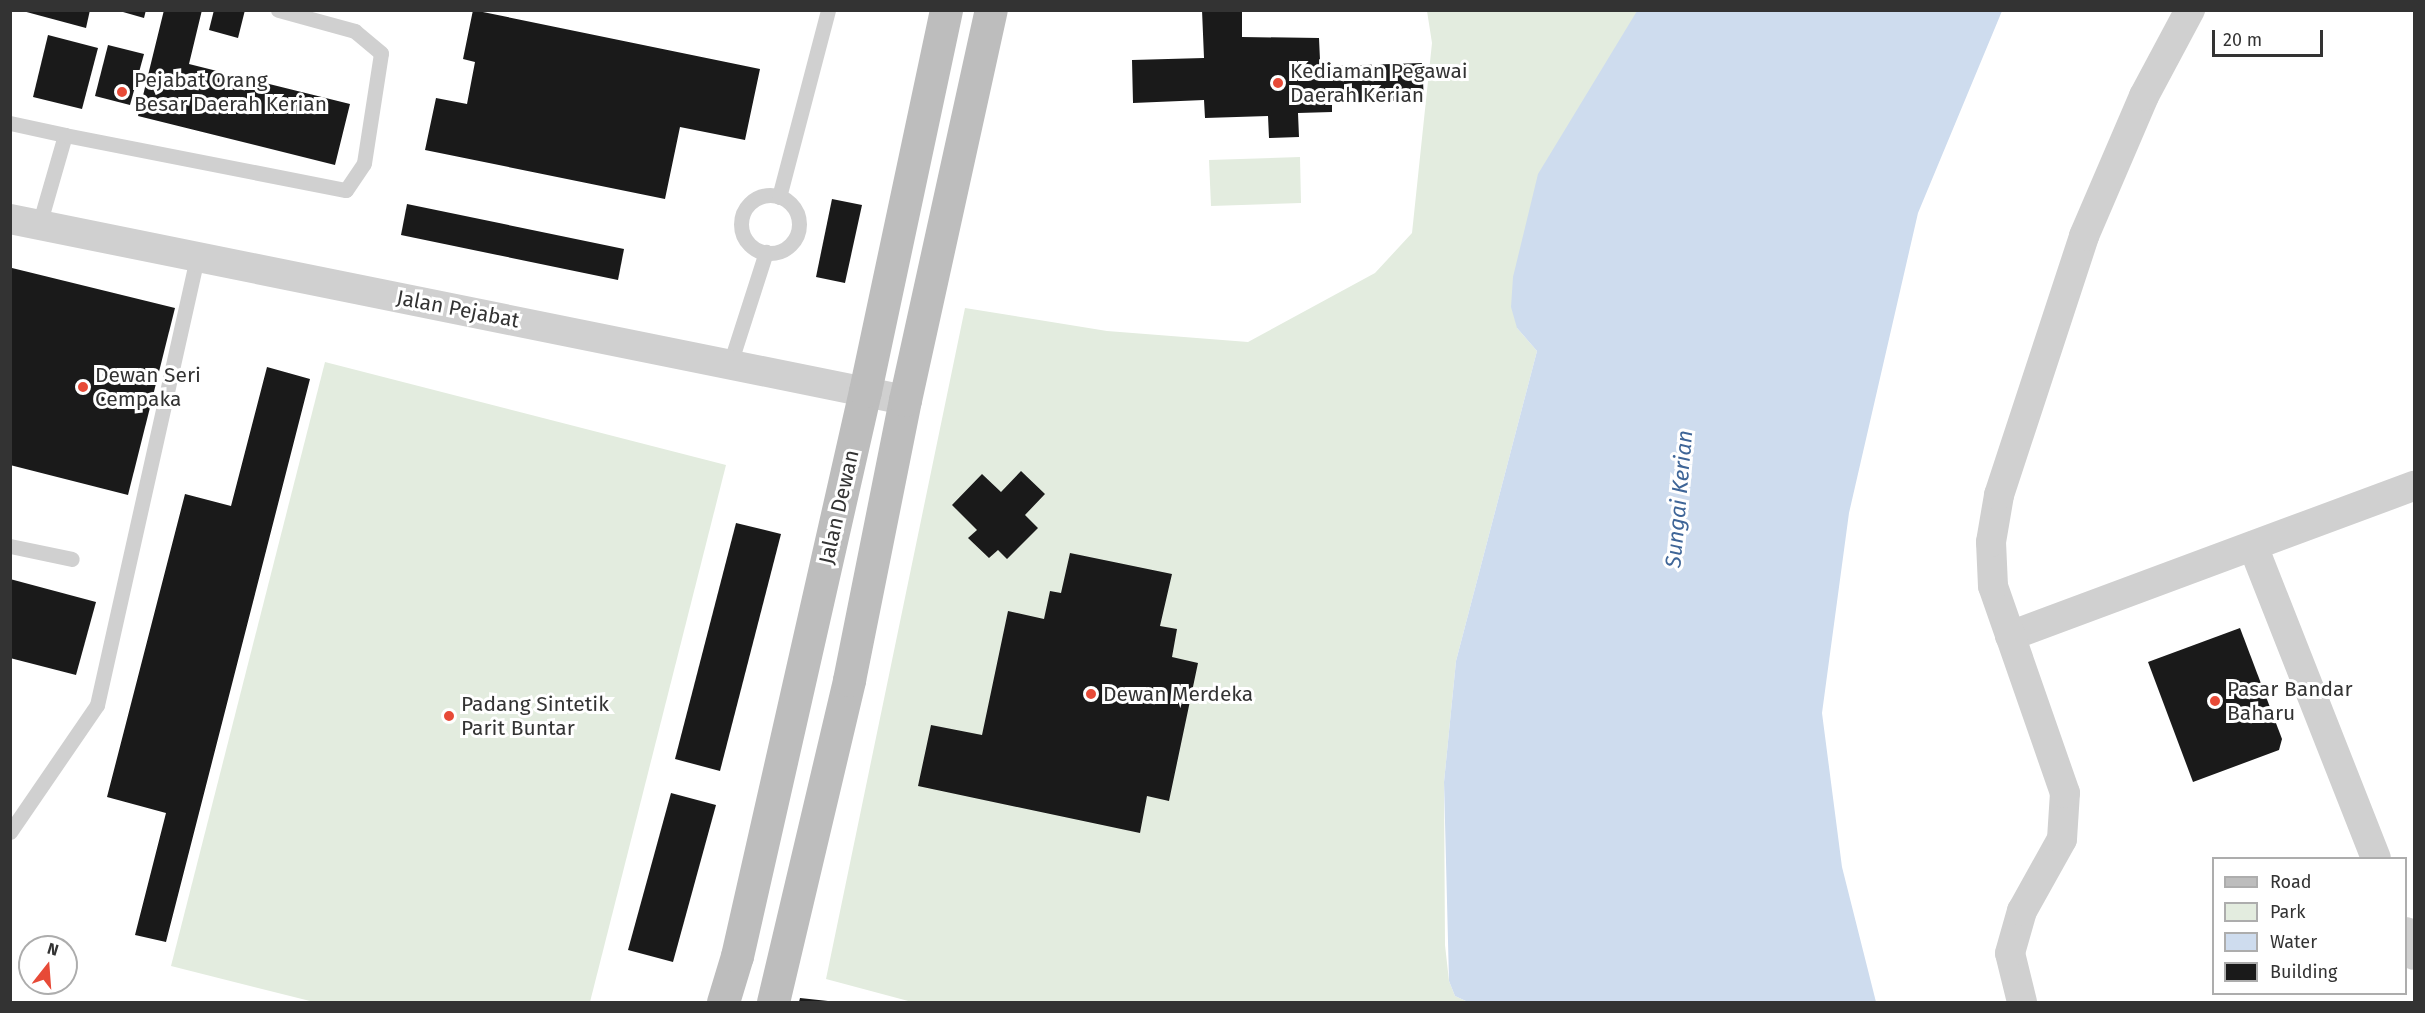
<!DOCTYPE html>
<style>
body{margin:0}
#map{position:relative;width:2425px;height:1013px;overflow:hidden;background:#fff;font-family:"Fira Sans",sans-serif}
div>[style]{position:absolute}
.green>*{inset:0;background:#e3ecdf}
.water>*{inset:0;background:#cedcee}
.building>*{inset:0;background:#1a1a1a}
.lane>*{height:15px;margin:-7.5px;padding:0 7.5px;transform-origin:7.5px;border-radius:7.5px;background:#d0d0d0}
.lane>.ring{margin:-7.5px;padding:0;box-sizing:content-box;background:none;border:15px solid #d0d0d0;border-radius:50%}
.street>*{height:30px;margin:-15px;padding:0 15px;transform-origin:15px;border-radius:15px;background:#d0d0d0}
.secondary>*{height:33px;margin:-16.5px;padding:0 16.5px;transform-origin:16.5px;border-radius:16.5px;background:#bdbdbd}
.dots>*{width:16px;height:16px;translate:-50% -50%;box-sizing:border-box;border:3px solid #fff;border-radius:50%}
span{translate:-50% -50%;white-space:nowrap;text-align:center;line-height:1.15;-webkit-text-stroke:6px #fff;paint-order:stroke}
.poi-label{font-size:21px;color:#333}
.left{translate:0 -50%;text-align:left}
.street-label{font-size:21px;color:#333}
.water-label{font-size:22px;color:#3e6597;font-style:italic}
.frame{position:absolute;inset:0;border:12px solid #333;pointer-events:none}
.legend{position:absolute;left:2212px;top:857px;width:195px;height:138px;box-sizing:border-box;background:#fff;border:2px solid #adadad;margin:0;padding:8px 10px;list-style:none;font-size:18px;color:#333}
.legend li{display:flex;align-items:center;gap:12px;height:30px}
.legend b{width:30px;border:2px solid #adadad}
.north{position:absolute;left:18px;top:935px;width:60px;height:60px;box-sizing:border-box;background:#fff;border:2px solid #adadad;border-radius:50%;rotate:17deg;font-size:16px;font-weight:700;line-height:24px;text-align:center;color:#333}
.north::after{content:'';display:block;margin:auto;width:21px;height:27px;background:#e74a37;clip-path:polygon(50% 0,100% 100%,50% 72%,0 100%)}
.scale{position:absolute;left:2212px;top:30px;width:111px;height:27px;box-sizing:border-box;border:3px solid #333;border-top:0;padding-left:8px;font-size:18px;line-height:21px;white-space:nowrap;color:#333;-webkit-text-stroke:4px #fff;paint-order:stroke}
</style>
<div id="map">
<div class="green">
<i style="clip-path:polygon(1427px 11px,1637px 11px,1517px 328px,1537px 351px,1456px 661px,1444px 782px,1445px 945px,1449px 981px,1455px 996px,1468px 1002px,912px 1002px,826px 979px,965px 308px,1107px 331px,1248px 342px,1375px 273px,1412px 233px,1432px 43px)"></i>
<i style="clip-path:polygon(1300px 157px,1301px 203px,1211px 206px,1209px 160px)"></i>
<i style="clip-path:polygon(325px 362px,726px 465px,590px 1002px,314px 1002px,171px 966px)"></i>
</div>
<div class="water">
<i style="clip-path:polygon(1637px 11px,2002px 11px,1918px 213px,1849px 513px,1822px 713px,1842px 867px,1876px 1002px,1468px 1002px,1455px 996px,1449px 981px,1444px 782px,1456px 661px,1537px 351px,1517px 328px,1511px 307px,1513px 277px,1538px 174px)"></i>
</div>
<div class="building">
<i style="clip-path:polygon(19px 10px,90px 10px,86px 28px)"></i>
<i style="clip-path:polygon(116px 10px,146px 10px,144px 18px)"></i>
<i style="clip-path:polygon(164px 10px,202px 10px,189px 64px,350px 104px,335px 165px,138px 116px)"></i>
<i style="clip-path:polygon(214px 10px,245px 10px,238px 38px,209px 30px)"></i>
<i style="clip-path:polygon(473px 10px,760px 69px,745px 140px,680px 127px,665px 199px,425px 150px,436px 98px,467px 104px,475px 62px,463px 59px)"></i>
<i style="clip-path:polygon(1202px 10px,1242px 10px,1242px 37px,1319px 38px,1320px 60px,1331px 60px,1331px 66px,1422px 63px,1424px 100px,1332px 103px,1332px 112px,1298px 113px,1299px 137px,1269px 138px,1268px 116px,1205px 118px,1204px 100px,1133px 103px,1132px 60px,1204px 58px)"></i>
<i style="clip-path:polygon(48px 35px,98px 48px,82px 109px,33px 97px)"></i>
<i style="clip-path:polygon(108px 45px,144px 54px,130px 105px,95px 96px)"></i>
<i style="clip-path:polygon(832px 199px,862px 205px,845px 283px,816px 277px)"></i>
<i style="clip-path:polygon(407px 204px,624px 249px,618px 280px,401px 235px)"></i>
<i style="clip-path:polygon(12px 268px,175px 308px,128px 495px,10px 465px)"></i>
<i style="clip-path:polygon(267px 367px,310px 379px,166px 942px,135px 935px,166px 813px,107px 797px,185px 494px,231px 506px)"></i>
<i style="clip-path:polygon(1021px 471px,1045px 494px,1025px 515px,1038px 528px,1007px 559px,998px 550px,989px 558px,968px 538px,977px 530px,952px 505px,982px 474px,1001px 492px)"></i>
<i style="clip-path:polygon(736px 523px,781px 534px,720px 771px,675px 759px)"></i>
<i style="clip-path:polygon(1070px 553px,1172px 574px,1160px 626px,1177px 629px,1172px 657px,1198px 663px,1169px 801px,1147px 796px,1140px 833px,918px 786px,931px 725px,982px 735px,1008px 611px,1044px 619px,1050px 591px,1061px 593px)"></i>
<i style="clip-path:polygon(10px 579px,96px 602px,76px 675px,10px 658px)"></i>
<i style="clip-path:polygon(2240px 628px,2282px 739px,2279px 750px,2193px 782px,2148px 662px)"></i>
<i style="clip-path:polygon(671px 793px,716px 805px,673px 962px,628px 950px)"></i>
<i style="clip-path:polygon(800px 998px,828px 1001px,828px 1002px,799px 1002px)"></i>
</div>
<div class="lane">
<i style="left:10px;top:123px;width:56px;rotate:12.3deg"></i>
<i style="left:65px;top:135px;width:94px;rotate:106.1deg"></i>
<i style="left:65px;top:135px;width:286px;rotate:11.1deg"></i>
<i style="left:346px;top:190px;width:32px;rotate:-56deg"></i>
<i style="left:364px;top:163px;width:111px;rotate:-81.2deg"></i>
<i style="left:381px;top:53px;width:34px;rotate:-140deg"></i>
<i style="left:355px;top:31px;width:80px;rotate:-164.7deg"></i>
<i class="ring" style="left:741px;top:195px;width:43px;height:43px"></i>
<i style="left:779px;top:197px;width:193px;rotate:-75.3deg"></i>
<i style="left:730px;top:364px;width:118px;rotate:-72.2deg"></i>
<i style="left:10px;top:546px;width:63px;rotate:11.8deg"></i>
<i style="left:10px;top:832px;width:154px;rotate:-55.6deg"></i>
<i style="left:97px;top:705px;width:460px;rotate:-77.4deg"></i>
</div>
<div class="street">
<i style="left:10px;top:219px;width:913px;rotate:11.43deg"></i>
<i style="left:2253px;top:546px;width:335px;rotate:68.5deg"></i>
<i style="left:2010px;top:636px;width:431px;rotate:-20.4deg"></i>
<i style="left:2406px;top:932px;width:24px;rotate:71deg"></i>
<i style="left:2022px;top:1002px;width:50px;rotate:-103.8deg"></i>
<i style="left:2010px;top:953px;width:44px;rotate:-74.1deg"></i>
<i style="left:2022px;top:911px;width:82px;rotate:-60.9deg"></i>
<i style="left:2062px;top:839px;width:46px;rotate:-86.3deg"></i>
<i style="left:2065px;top:793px;width:219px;rotate:-109.2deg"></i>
<i style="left:1993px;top:586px;width:44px;rotate:-92.6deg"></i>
<i style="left:1991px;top:542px;width:48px;rotate:-80.3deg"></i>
<i style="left:1999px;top:495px;width:273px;rotate:-71.8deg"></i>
<i style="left:2084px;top:236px;width:152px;rotate:-66.8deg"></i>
<i style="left:2144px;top:96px;width:98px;rotate:-61.9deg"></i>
</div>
<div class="secondary">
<i style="left:723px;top:1002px;width:48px;rotate:-73.1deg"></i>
<i style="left:737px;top:956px;width:579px;rotate:-77.24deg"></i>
<i style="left:865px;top:391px;width:390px;rotate:-78deg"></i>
<i style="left:773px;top:1002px;width:331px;rotate:-76.7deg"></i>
<i style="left:849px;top:680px;width:286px;rotate:-78.7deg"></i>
<i style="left:905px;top:400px;width:399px;rotate:-77.6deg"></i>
</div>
<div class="dots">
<i style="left:1278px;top:83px;background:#e74a37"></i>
<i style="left:122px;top:92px;background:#e74a37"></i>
<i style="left:83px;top:387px;background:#e74a37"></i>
<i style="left:1091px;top:694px;background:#e74a37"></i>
<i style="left:2215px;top:701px;background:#e74a37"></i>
<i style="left:449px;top:716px;background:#e74a37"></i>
</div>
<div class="poi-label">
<span class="left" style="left:1290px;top:83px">Kediaman Pegawai<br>Daerah Kerian</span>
<span class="left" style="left:134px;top:92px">Pejabat Orang<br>Besar Daerah Kerian</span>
<span class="left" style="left:95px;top:387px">Dewan Seri<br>Cempaka</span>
<span class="left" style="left:2227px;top:701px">Pasar Bandar<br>Baharu</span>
<span class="left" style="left:1103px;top:694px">Dewan Merdeka</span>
<span class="left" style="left:461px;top:716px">Padang Sintetik<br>Parit Buntar</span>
</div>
<div class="street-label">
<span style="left:458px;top:309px;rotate:11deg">Jalan Pejabat</span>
<span style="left:839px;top:507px;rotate:-77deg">Jalan Dewan</span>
</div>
<div class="water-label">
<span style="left:1679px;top:499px;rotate:-85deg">Sungai Kerian</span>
</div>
<div class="frame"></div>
<ul class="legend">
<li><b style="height:8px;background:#bdbdbd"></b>Road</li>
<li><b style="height:16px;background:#e3ecdf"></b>Park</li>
<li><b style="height:16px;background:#cedcee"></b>Water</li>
<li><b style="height:16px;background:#1a1a1a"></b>Building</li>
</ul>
<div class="north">N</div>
<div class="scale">20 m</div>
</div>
